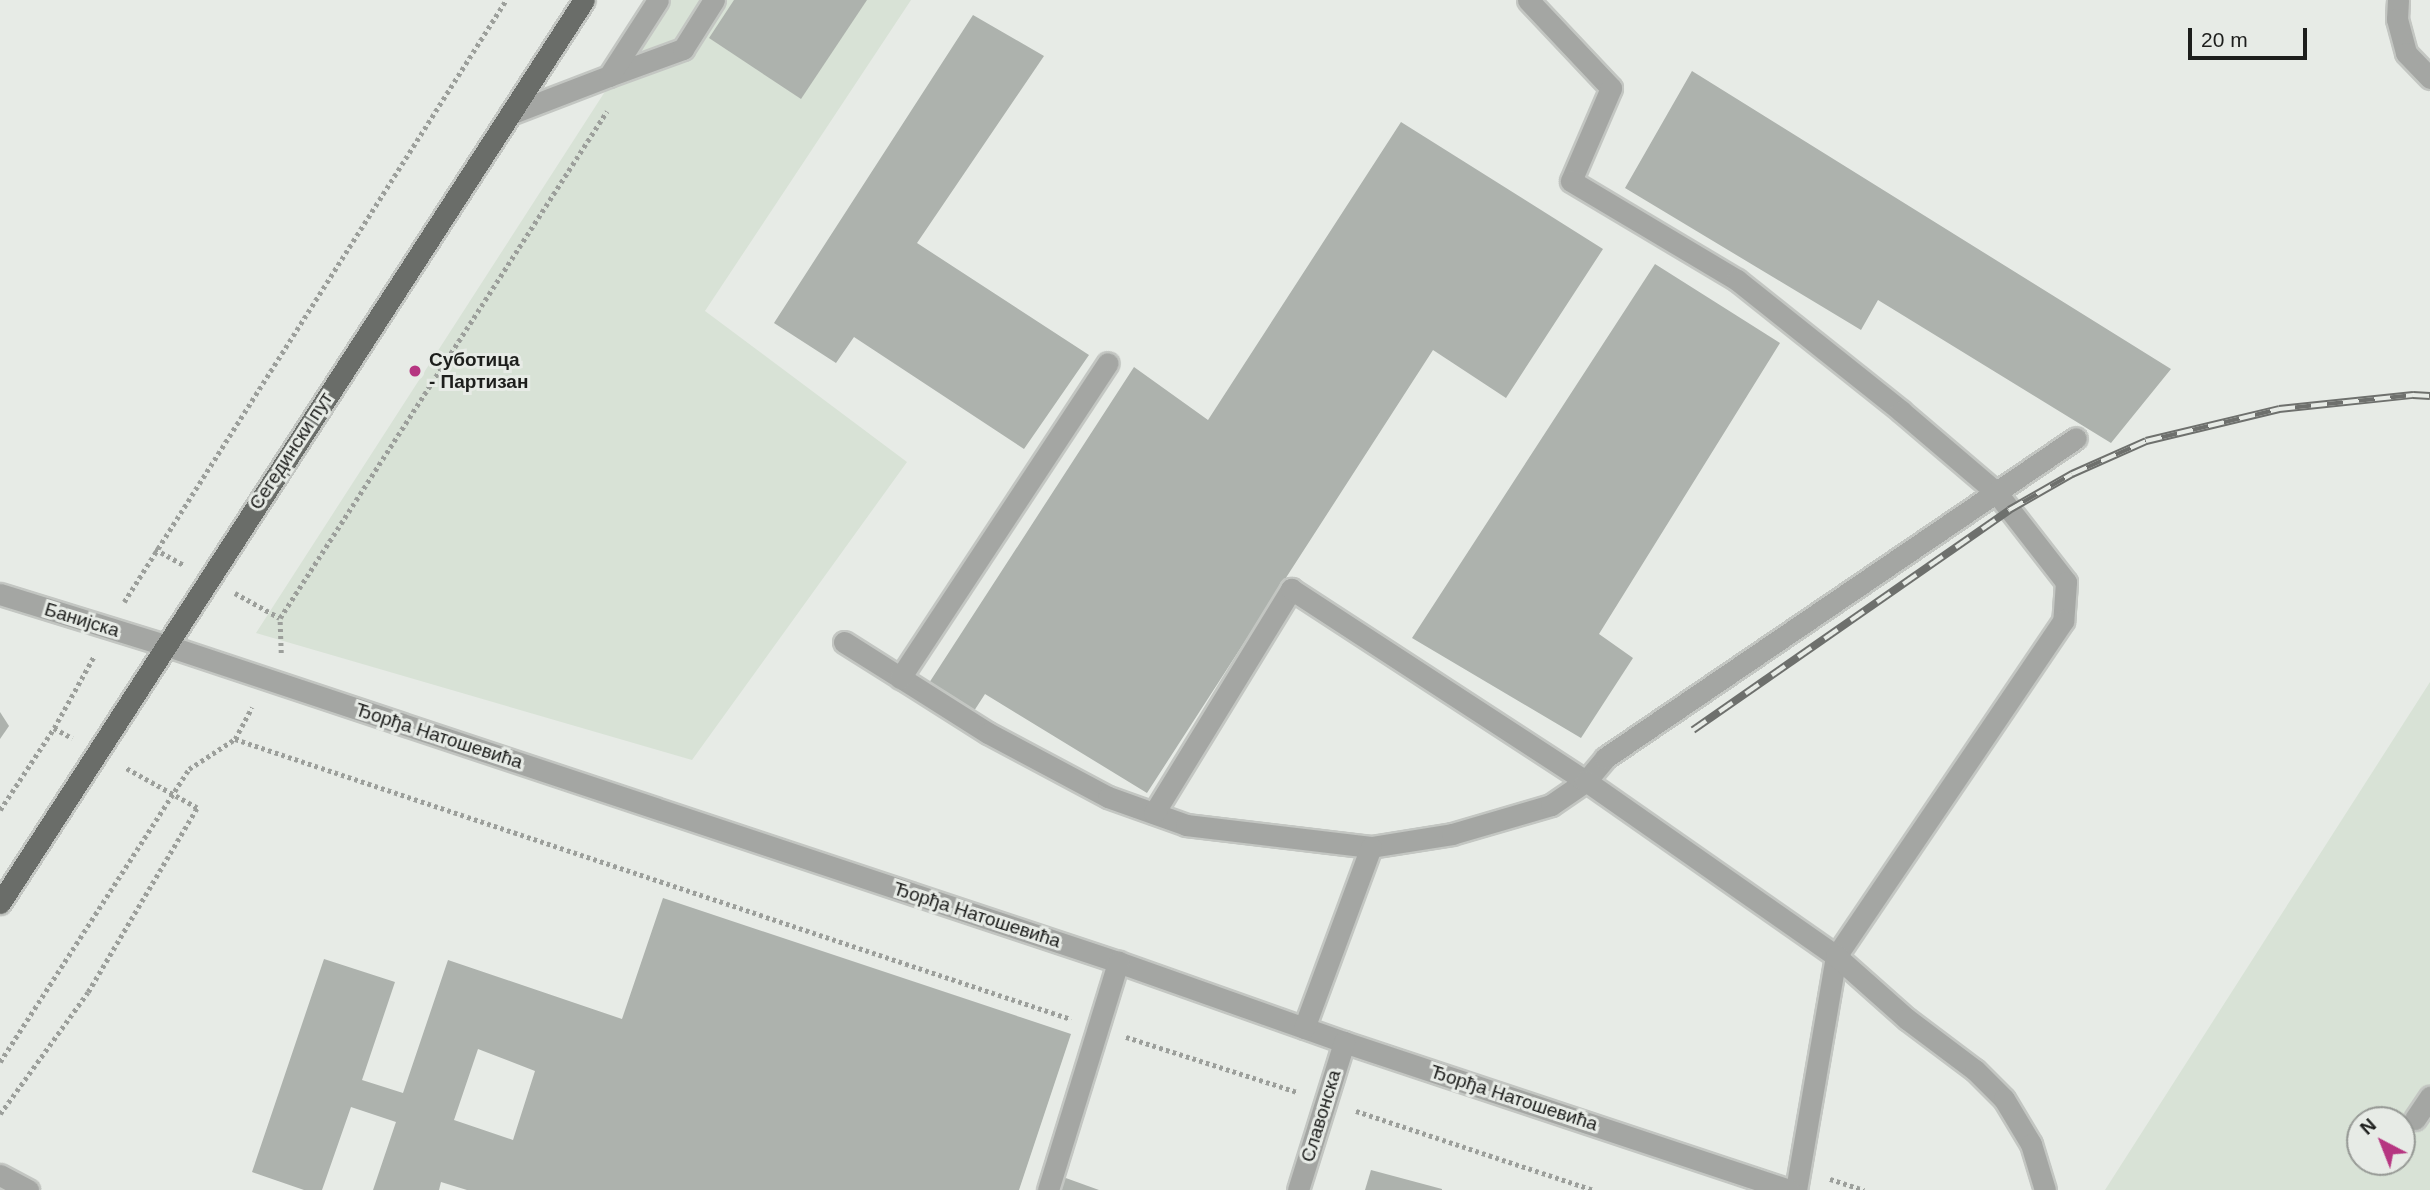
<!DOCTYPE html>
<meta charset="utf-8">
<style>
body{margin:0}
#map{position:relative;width:2430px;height:1190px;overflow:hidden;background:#e7ebe6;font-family:Helvetica,sans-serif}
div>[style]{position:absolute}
.built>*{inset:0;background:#d8e2d6}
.building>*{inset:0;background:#adb2ad}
.path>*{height:4.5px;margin-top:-2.25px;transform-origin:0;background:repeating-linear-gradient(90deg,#9c9f9b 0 3.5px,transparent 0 7px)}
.roads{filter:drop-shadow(2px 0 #c3c6c2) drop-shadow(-2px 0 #c3c6c2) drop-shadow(0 2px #c3c6c2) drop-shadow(0 -2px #c3c6c2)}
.minor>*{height:21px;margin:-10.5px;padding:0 10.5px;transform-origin:10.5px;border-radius:10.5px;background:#a4a6a3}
.major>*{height:21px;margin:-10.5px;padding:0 10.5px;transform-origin:10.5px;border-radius:10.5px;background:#6a6d69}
.rail>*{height:8px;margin-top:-4px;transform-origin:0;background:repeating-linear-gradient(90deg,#e7ebe6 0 16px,#6e706d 0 32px);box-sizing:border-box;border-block:2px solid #6e706d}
.dots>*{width:19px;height:19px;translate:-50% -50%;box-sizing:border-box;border:4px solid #e7ebe6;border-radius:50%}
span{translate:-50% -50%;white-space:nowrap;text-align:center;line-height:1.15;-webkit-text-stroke:6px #e7ebe6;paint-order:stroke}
.poi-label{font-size:19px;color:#1d1e1c;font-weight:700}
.left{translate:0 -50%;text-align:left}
.street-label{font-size:19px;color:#1d1e1c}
.north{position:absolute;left:2346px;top:1106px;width:70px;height:70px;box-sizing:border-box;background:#e7ebe6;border:2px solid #969995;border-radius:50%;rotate:318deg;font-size:19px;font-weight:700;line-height:28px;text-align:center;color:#1d1e1c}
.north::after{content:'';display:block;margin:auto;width:24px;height:32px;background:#b63681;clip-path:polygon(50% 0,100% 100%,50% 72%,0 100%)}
.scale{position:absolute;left:2188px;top:28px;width:119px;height:32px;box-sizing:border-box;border:4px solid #1d1e1c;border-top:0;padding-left:9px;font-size:21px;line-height:24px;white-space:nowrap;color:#1d1e1c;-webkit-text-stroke:5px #e7ebe6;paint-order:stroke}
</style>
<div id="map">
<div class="built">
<i style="clip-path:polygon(664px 0,911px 0,705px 311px,907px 462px,692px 760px,256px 633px)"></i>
<i style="clip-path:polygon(evenodd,2430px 682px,2430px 1190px,2105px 1190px,2430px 682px,2360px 1120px,2402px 1120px,2402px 1162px,2360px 1162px,2360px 1120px)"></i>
</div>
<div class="building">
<i style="clip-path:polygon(734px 0,867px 0,801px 99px,709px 38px)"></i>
<i style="clip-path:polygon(973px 15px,1044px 56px,917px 243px,1089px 355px,1024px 449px,854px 337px,836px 363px,774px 323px)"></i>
<i style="clip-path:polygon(1692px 71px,2171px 369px,2111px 443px,1878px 300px,1861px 330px,1625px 188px)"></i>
<i style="clip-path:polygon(1401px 122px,1603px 249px,1506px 398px,1433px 350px,1147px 793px,985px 694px,974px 711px,929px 683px,1134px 367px,1208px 420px)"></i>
<i style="clip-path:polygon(1655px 264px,1780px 343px,1599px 634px,1633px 658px,1581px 738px,1412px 638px)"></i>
<i style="clip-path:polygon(0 712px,9px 726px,0 739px)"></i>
<i style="clip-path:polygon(evenodd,663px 898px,1071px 1034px,1019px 1190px,467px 1190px,441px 1182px,439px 1190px,373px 1190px,396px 1122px,351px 1107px,322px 1190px,304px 1190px,252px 1172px,324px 959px,395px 982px,362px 1080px,403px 1093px,448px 960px,622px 1019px,663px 898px,478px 1049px,535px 1071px,513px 1140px,454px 1120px,478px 1049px)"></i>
<i style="clip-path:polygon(1371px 1170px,1442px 1189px,1442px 1190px,1365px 1190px)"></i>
<i style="clip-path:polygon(1063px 1177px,1099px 1190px,1059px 1190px)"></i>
</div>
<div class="path">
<i style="left:155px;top:549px;width:33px;rotate:29deg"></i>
<i style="left:235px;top:593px;width:51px;rotate:29.1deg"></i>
<i style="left:124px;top:602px;width:713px;rotate:-57.6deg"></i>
<i style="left:281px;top:653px;width:35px;rotate:-92deg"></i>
<i style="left:280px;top:618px;width:603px;rotate:-57.18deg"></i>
<i style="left:54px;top:728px;width:21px;rotate:29deg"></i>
<i style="left:235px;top:739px;width:882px;rotate:18.52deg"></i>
<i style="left:0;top:810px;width:98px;rotate:-56.6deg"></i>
<i style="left:54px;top:728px;width:82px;rotate:-60.9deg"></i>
<i style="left:1126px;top:1037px;width:180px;rotate:17.8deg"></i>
<i style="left:0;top:1062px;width:349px;rotate:-57.2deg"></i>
<i style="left:189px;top:769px;width:55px;rotate:-33.1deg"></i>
<i style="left:235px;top:739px;width:36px;rotate:-62deg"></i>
<i style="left:1356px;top:1111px;width:250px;rotate:18.4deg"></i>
<i style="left:0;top:1114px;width:150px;rotate:-54.2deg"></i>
<i style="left:88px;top:992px;width:214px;rotate:-59.4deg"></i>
<i style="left:197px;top:808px;width:82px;rotate:-150.9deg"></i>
<i style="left:1830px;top:1179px;width:36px;rotate:18deg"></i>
</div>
<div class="roads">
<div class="minor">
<i style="left:1528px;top:0;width:121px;rotate:46.7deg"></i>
<i style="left:1611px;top:88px;width:101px;rotate:113.3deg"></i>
<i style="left:1571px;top:181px;width:193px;rotate:30.8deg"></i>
<i style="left:1737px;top:280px;width:210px;rotate:38.6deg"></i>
<i style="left:1901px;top:411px;width:125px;rotate:40.5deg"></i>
<i style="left:1996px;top:492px;width:114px;rotate:52.1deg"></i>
<i style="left:2066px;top:582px;width:39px;rotate:94deg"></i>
<i style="left:2063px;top:621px;width:405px;rotate:124.1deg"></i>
<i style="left:1836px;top:956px;width:237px;rotate:99.7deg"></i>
<i style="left:2398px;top:0;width:19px;rotate:93deg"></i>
<i style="left:2397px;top:19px;width:35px;rotate:75deg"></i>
<i style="left:2406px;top:53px;width:35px;rotate:46deg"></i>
<i style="left:609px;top:76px;width:79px;rotate:-20deg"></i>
<i style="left:683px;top:49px;width:58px;rotate:-57.7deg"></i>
<i style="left:510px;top:114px;width:106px;rotate:-21deg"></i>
<i style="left:609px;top:76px;width:90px;rotate:-57.2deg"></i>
<i style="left:0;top:594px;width:173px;rotate:17.2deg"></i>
<i style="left:165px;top:645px;width:1004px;rotate:18.4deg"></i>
<i style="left:1118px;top:962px;width:240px;rotate:19.5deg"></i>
<i style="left:1344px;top:1042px;width:468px;rotate:18.4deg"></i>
<i style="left:844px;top:642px;width:170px;rotate:32.3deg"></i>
<i style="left:988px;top:733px;width:136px;rotate:28.1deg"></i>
<i style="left:1108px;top:797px;width:83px;rotate:19.7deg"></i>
<i style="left:1186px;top:825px;width:186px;rotate:6.8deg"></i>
<i style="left:1371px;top:847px;width:82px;rotate:-9.1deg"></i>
<i style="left:1452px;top:834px;width:103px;rotate:-16.3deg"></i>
<i style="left:1551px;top:805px;width:42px;rotate:-34.4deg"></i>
<i style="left:1586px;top:781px;width:30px;rotate:-50deg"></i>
<i style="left:1605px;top:758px;width:569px;rotate:-34.19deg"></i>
<i style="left:900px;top:678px;width:377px;rotate:-56.6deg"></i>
<i style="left:1154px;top:813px;width:263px;rotate:-58.5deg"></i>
<i style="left:1291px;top:589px;width:352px;rotate:33.1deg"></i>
<i style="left:1586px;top:781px;width:305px;rotate:35deg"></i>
<i style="left:1836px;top:956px;width:95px;rotate:41.6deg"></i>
<i style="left:1907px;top:1019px;width:85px;rotate:36.9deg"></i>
<i style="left:1975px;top:1070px;width:41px;rotate:45deg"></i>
<i style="left:2004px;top:1099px;width:52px;rotate:59deg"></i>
<i style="left:2031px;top:1144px;width:48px;rotate:73.1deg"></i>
<i style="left:1304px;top:1028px;width:193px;rotate:-69.7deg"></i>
<i style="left:2415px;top:1119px;width:27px;rotate:-56deg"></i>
<i style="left:0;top:1175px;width:32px;rotate:28deg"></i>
<i style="left:1048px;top:1190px;width:239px;rotate:-72.9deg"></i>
<i style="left:1298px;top:1190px;width:155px;rotate:-72.7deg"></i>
</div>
<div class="major">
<i style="left:0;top:903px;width:1075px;rotate:-57.11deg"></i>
</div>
</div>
<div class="rail">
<i style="left:1693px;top:730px;width:385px;rotate:-34.8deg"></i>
<i style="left:2009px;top:510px;width:73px;rotate:-29.7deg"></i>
<i style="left:2072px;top:474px;width:81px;rotate:-24deg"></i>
<i style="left:2146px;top:441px;width:137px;rotate:-13.5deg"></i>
<i style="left:2279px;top:409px;width:135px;rotate:-6deg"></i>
<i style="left:2413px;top:395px;width:17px;rotate:3deg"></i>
</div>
<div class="dots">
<i style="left:415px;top:371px;background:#b63681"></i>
</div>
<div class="poi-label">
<span class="left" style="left:429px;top:371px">Суботица<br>- Партизан</span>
</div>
<div class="street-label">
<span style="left:291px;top:451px;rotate:-57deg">Сегедински пут</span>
<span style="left:82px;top:620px;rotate:17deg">Банијска</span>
<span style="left:439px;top:736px;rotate:18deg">Ђорђа Натошевића</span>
<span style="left:977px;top:915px;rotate:18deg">Ђорђа Натошевића</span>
<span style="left:1514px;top:1098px;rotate:18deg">Ђорђа Натошевића</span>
<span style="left:1321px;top:1116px;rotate:-73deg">Славонска</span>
</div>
<div class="north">N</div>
<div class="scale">20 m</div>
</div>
